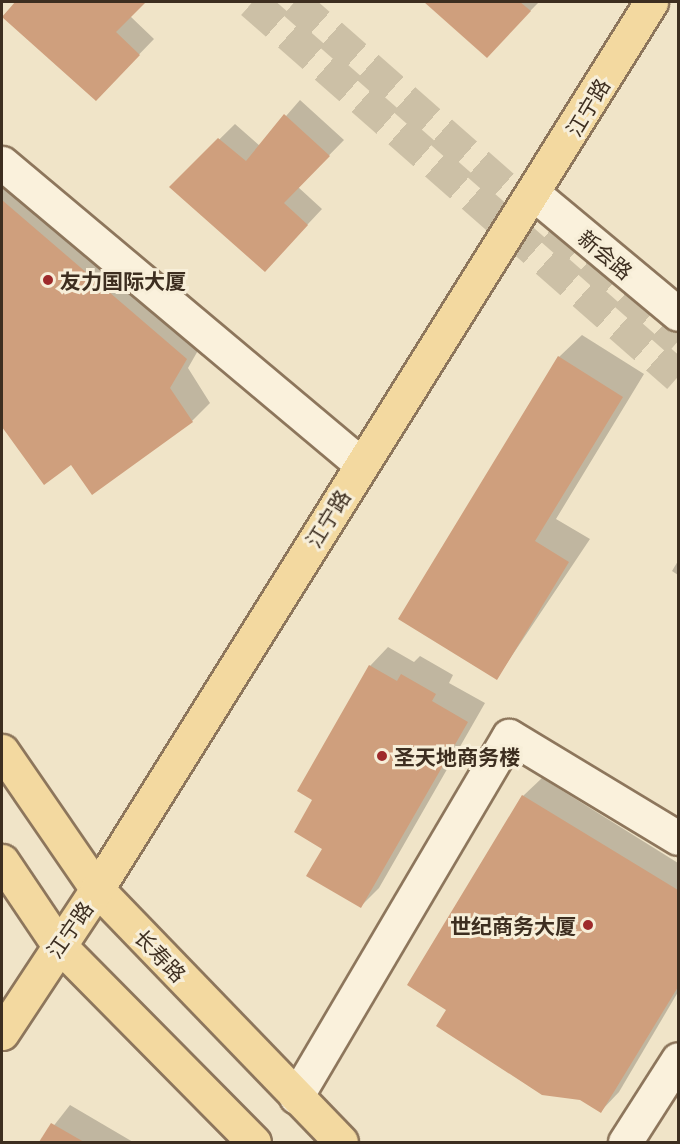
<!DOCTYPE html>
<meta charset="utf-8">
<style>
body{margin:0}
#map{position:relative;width:680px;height:1144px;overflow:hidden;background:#f0e4c8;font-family:Literata,"Noto Sans SC",serif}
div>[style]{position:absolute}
.shadow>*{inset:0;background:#0003}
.building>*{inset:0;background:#cf9f7d}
.highway-tunnel>*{height:33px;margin-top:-16.5px;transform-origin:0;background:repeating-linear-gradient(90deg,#ccc0a6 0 33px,transparent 0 49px)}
.roads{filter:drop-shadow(2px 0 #8d765c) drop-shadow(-2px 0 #8d765c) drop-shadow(0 2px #8d765c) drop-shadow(0 -2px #8d765c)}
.minor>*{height:33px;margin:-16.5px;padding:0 16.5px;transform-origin:16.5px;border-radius:16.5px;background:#faf1dc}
.major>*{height:33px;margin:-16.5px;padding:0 16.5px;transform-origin:16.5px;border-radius:16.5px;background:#f3d9a0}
.dots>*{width:16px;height:16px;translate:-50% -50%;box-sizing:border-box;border:3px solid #f7eed8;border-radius:50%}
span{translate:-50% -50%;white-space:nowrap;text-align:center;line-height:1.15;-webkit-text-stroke:6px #f7eed8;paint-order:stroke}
.street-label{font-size:21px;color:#3d2e20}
.poi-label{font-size:21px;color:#3d2e20;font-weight:700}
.left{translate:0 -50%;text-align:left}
.right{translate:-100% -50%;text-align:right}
.frame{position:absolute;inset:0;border:3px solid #3d2e20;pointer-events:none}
</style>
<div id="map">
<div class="shadow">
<i style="clip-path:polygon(17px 2px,145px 2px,130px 16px,154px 39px,96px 99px,3px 16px)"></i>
<i style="clip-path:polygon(426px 2px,539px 2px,487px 55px)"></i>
<i style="clip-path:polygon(300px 100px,344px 140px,298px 187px,322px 209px,280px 254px,171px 187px,235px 124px,260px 146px)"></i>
<i style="clip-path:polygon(2px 167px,204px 340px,188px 368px,210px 403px,192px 421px,71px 462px,44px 483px,2px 424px)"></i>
<i style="clip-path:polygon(582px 335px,644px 374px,556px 519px,590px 539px,497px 678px,559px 357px)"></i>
<i style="clip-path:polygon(678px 561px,678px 575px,672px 571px)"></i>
<i style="clip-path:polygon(388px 647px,414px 662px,420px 656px,453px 675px,449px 683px,485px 703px,379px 888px,361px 906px,324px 848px,314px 800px,370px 666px)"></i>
<i style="clip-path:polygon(542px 778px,678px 863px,678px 992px,619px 1092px,601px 1111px,448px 1009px,523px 796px)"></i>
<i style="clip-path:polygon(70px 1105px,133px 1142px,41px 1142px)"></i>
</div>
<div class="building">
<i style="clip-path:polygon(15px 2px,146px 2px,116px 32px,140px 55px,96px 101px,2px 17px)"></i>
<i style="clip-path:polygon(424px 2px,520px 2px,531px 11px,487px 58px)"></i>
<i style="clip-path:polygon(284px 114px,330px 156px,284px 203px,308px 225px,265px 272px,169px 187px,218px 138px,246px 161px)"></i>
<i style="clip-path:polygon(2px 200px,187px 359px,170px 388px,193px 422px,92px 495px,71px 465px,44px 485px,2px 427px)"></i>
<i style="clip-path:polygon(558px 356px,623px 397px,535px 541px,569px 562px,497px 680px,398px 619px)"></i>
<i style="clip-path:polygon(369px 665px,397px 681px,401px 674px,436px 694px,432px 701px,468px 722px,361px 908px,306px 876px,322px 849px,294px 832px,312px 800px,297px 791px)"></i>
<i style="clip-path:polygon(522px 795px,678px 890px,678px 987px,601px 1113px,580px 1100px,542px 1095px,436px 1026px,446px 1010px,407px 985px)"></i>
<i style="clip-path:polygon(51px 1123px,84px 1142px,39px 1142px)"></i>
</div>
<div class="highway-tunnel">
<i style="left:252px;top:2px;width:567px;rotate:41.28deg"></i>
<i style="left:294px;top:2px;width:512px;rotate:41.35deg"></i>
</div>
<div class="roads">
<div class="minor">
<i style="left:2px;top:163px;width:468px;rotate:40deg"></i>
<i style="left:534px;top:194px;width:187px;rotate:39.8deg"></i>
<i style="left:296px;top:1097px;width:419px;rotate:-59.5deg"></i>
<i style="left:509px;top:736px;width:197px;rotate:31.1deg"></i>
<i style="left:625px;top:1142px;width:98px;rotate:-57.4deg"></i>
</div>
<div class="major">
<i style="left:2px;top:751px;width:168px;rotate:55.5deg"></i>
<i style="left:97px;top:889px;width:351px;rotate:46deg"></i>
<i style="left:2px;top:861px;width:99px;rotate:56.1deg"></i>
<i style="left:57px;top:943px;width:280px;rotate:45.3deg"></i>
<i style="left:2px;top:1033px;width:173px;rotate:-56.6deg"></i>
<i style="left:97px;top:889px;width:1046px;rotate:-58.01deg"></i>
</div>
</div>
<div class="dots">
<i style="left:48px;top:280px;background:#9e2a2b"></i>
<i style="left:382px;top:756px;background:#9e2a2b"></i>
<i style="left:588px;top:925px;background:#9e2a2b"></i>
</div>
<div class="street-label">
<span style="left:587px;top:107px;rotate:-59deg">江宁路</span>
<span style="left:606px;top:254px;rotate:40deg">新会路</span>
<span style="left:327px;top:518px;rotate:-58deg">江宁路</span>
<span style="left:69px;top:929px;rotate:-55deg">江宁路</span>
<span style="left:161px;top:955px;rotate:46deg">长寿路</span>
</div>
<div class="poi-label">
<span class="left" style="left:60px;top:280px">友力国际大厦</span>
<span class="left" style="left:394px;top:756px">圣天地商务楼</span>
<span class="right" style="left:576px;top:925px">世纪商务大厦</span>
</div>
<div class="frame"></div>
</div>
